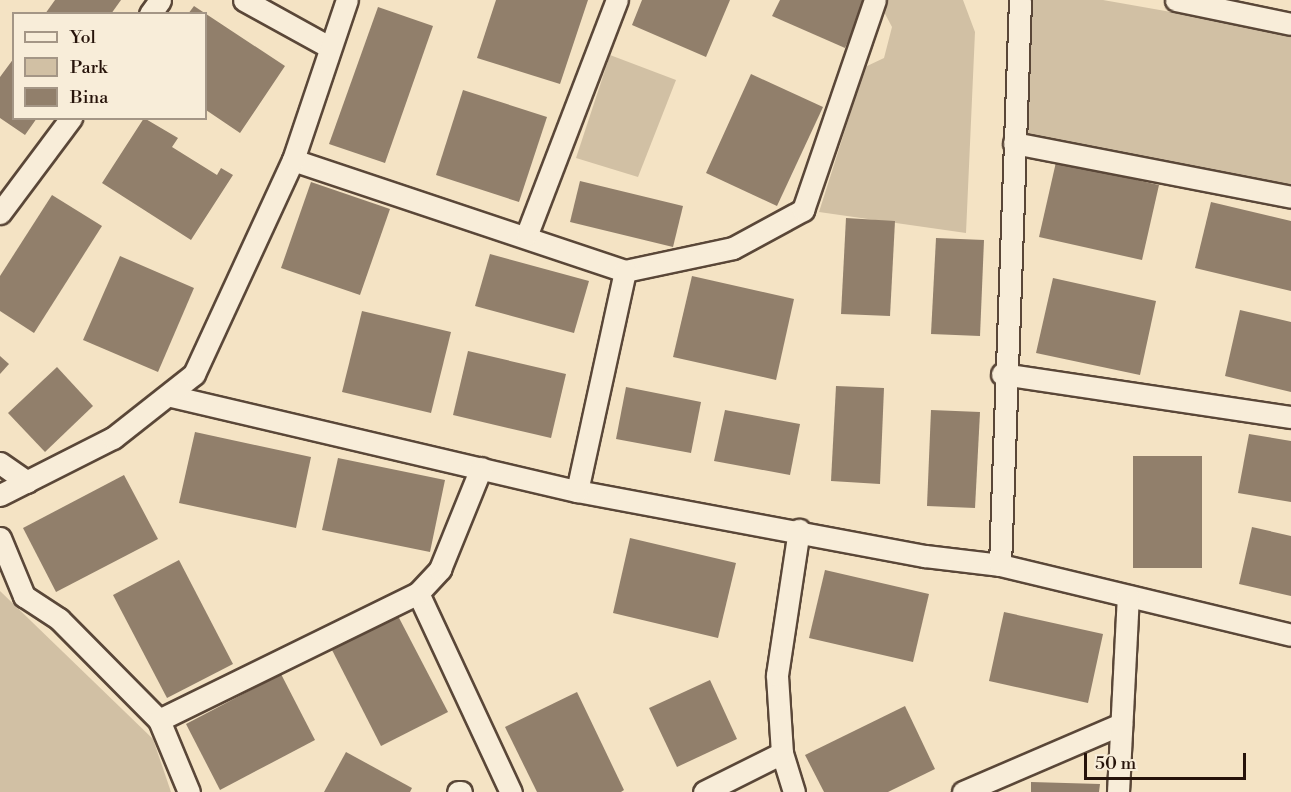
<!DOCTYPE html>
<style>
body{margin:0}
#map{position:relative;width:1291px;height:792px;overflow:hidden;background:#f4e3c4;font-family:"Libre Bodoni",serif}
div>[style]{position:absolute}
.green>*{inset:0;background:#d1c0a4}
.building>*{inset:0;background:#917f6b}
.roads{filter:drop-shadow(2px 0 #5a4738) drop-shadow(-2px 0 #5a4738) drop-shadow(0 2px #5a4738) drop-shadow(0 -2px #5a4738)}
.minor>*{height:21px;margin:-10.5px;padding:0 10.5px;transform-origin:10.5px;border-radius:10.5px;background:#f8edd9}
span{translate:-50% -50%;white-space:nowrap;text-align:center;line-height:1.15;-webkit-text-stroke:6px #f8edd9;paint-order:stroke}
.legend{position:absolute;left:12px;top:12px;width:195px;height:108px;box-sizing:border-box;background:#f8edd9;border:2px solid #a49686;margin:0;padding:8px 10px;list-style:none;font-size:18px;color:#26130a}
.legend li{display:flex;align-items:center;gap:12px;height:30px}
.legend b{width:30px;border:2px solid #a49686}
.scale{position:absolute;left:1084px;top:753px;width:162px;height:27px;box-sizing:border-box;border:3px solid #26130a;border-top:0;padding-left:8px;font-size:18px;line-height:21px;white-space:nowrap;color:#26130a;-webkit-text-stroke:4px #f8edd9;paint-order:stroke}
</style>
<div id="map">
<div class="green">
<i style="clip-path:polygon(885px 0,963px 0,975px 32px,966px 233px,819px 212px,865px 67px,884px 58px,892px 27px,883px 10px)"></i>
<i style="clip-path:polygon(1030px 0,1103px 0,1291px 33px,1291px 186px,1022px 136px)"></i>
<i style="clip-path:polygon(610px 55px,676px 80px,638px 177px,576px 158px)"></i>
<i style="clip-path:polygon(0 591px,153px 739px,171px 792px,0 792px)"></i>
</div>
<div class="building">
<i style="clip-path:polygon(55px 0,121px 0,111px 14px,45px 14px)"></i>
<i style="clip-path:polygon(496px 0,588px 0,560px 84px,477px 58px)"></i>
<i style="clip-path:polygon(642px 0,730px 0,706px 57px,632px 25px)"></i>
<i style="clip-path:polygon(780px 0,866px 0,845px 48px,772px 16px)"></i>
<i style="clip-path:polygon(194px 6px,285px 66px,240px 133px,206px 110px,206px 14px,188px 14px)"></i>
<i style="clip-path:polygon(378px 7px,433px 26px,385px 163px,329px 144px)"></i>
<i style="clip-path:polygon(14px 58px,14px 118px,37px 118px,25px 135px,0 118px,0 77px)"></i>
<i style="clip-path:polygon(751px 74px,823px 107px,777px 206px,706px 173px)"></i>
<i style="clip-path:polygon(463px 90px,547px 117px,519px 202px,436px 175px)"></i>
<i style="clip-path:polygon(144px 118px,178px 138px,172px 147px,217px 175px,221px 168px,233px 175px,191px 240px,102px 183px)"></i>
<i style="clip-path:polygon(1056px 162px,1159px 185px,1142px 260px,1039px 237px)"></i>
<i style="clip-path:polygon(580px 181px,683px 206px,673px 247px,570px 222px)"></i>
<i style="clip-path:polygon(311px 182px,390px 209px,360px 295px,281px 268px)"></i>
<i style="clip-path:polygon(52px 195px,102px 226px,34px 333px,0 311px,0 276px)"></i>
<i style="clip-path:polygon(1211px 202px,1291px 221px,1291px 291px,1195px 268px)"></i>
<i style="clip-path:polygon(846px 218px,895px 221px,890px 316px,841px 314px)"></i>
<i style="clip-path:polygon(936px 238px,984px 240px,980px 336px,931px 334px)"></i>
<i style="clip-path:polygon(490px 254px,589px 281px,574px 333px,475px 306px)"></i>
<i style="clip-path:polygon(120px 256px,194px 288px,158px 372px,83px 340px)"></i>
<i style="clip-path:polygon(692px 276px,794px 299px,776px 380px,673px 357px)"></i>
<i style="clip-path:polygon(1053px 278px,1156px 301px,1140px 375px,1036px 353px)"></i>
<i style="clip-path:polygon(1240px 310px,1291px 322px,1291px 392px,1225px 376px)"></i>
<i style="clip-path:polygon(362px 311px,451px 332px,431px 413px,342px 392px)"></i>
<i style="clip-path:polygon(468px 351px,566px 374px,551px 438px,453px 415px)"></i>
<i style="clip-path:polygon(0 356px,9px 364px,0 374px)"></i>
<i style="clip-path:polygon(57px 367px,93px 406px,45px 452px,8px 413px)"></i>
<i style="clip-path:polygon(836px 386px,884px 388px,880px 484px,831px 481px)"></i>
<i style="clip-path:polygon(626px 387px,701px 402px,691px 453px,616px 439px)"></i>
<i style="clip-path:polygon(725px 410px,800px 424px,790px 475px,714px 461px)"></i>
<i style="clip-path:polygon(931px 410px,980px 412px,975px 508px,927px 506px)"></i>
<i style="clip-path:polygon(195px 432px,311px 457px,296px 528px,179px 503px)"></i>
<i style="clip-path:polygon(1249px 434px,1291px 441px,1291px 502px,1238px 493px)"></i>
<i style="clip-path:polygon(1133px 456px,1202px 456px,1202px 568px,1133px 568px)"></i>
<i style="clip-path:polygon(338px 458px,445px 480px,430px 552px,322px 530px)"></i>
<i style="clip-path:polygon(124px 475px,158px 539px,56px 592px,23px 528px)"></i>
<i style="clip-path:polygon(1252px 527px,1291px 536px,1291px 596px,1239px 584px)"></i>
<i style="clip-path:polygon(630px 538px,736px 563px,718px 638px,613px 613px)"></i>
<i style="clip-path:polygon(179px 560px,233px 664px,167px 698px,113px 595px)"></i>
<i style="clip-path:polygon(825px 570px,929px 594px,913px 662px,809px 638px)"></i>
<i style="clip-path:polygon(1004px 612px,1103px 634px,1088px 703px,989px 681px)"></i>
<i style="clip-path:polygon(397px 614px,448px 712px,381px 746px,331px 648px)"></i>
<i style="clip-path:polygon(281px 674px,315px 740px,220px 790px,186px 724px)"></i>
<i style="clip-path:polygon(710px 680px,737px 739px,677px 767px,649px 708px)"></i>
<i style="clip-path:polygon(577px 692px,624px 790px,621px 792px,537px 792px,505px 727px)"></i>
<i style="clip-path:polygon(905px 706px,935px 769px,888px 792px,824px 792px,805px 755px)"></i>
<i style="clip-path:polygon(346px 752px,412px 788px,410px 792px,324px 792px)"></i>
<i style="clip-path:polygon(1031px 782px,1100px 784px,1099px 792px,1031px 792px)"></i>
</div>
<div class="roads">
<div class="minor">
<i style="left:244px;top:0;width:97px;rotate:28.9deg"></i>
<i style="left:1176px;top:0;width:117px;rotate:11.8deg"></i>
<i style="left:150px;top:14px;width:17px;rotate:-54deg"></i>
<i style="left:1014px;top:143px;width:282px;rotate:11deg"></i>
<i style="left:293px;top:160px;width:350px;rotate:18.5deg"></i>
<i style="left:625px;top:271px;width:110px;rotate:-12deg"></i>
<i style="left:733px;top:248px;width:80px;rotate:-28.5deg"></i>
<i style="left:803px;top:210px;width:222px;rotate:-71.1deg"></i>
<i style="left:0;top:213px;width:119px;rotate:-53.2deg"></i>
<i style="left:527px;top:234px;width:251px;rotate:-69deg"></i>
<i style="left:1002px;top:374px;width:292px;rotate:8.5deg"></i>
<i style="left:171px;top:396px;width:417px;rotate:13.2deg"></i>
<i style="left:577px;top:491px;width:354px;rotate:10.6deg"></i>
<i style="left:925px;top:556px;width:76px;rotate:6.8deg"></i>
<i style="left:1000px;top:565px;width:299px;rotate:13.5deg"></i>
<i style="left:0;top:463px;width:33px;rotate:35deg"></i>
<i style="left:577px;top:491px;width:225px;rotate:-77.7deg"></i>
<i style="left:0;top:495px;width:127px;rotate:-26.8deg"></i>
<i style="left:113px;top:438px;width:103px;rotate:-38.3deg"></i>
<i style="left:194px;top:374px;width:236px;rotate:-65.2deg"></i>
<i style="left:293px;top:160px;width:169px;rotate:-71.4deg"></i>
<i style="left:0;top:538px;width:63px;rotate:67.5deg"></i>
<i style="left:24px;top:596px;width:42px;rotate:33.3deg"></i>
<i style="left:59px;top:619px;width:142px;rotate:45.3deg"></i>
<i style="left:159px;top:720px;width:78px;rotate:67.4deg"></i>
<i style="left:1000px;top:565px;width:565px;rotate:-87.97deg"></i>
<i style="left:418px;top:593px;width:220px;rotate:65deg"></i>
<i style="left:159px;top:720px;width:288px;rotate:-26.1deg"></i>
<i style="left:418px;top:593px;width:33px;rotate:-47deg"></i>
<i style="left:440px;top:569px;width:109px;rotate:-67.9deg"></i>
<i style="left:458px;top:792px;width:3px"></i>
<i style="left:704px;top:792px;width:87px;rotate:-26.6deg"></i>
<i style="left:794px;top:792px;width:41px;rotate:-107.1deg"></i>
<i style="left:782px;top:753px;width:78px;rotate:-93.7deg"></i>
<i style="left:777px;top:675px;width:147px;rotate:-81.4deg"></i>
<i style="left:963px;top:792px;width:172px;rotate:-23.3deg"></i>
<i style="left:1118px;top:792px;width:196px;rotate:-87.1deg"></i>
</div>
</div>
<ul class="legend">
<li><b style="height:8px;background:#f8edd9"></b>Yol</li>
<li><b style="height:16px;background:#d1c0a4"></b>Park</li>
<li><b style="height:16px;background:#917f6b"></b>Bina</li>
</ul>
<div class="scale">50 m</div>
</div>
